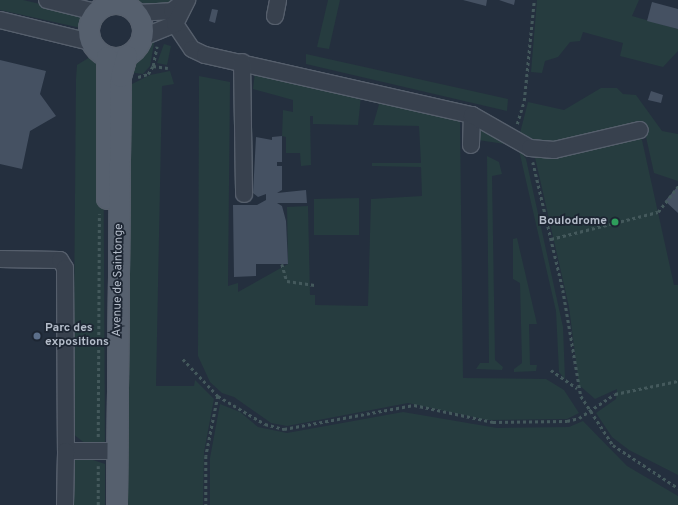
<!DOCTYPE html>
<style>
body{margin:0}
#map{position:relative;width:678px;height:505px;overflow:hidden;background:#242f3e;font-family:Overpass,sans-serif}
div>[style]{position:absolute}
.green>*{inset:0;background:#263c3f}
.building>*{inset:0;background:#455162}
.path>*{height:2.5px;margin-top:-1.25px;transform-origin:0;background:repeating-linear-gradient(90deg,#44595c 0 3px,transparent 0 6px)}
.roads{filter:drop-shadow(1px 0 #565f6c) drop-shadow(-1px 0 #565f6c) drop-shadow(0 1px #565f6c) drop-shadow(0 -1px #565f6c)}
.minor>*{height:16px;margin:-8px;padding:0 8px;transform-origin:8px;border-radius:8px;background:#38414e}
.major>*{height:20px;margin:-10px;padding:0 10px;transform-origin:10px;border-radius:10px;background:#56606e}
.major>.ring{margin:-10px;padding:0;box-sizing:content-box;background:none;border:20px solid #56606e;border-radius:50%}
.dots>*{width:11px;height:11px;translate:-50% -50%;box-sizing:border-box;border:2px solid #1d2633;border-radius:50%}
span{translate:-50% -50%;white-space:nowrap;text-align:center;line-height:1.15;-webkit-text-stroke:3.5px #1d2633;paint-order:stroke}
.poi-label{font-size:12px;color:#b4bcc9;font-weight:700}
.right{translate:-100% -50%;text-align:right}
.left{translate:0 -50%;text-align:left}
.street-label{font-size:12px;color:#b4bcc9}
</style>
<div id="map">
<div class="green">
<i style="clip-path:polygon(0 0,23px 0,83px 14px,81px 28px,0 10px)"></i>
<i style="clip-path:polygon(135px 0,175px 0,158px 9px)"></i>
<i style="clip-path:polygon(328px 0,340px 0,329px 49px,317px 47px)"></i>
<i style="clip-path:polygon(537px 0,639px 0,632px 16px,678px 29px,678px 51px,663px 67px,620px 56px,623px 43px,583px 32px,580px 41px,570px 42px,558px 57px,545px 61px,542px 73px,531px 72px)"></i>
<i style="clip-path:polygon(155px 38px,150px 66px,143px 74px,128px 72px,131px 62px)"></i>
<i style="clip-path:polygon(164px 44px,171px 46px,167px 65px,157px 63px)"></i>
<i style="clip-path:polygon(306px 54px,508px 99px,507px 111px,306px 64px)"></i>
<i style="clip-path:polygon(90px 57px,98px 59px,103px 67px,105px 449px,91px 448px,73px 434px,76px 79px,77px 65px)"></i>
<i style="clip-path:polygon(170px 71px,174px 84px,162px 86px,156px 386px,194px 386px,195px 380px,214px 399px,204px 452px,203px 505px,127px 505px,128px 86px,150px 75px)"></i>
<i style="clip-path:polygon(255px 72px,361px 96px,358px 125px,313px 124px,313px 116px,310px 116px,311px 165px,301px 166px,300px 153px,286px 153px,286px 137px,282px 136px,283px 110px,293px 112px,293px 100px,253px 89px)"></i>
<i style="clip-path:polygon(199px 76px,230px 82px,228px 286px,238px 283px,238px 292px,288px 264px,287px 207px,308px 206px,310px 295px,315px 295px,315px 305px,368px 306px,371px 199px,422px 196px,421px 167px,372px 166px,372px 163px,421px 163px,419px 126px,373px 125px,380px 101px,460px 121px,463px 378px,546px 379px,564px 390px,579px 413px,567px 419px,487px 420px,408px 403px,287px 426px,271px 423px,234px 397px,222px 393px,210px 382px,198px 356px)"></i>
<i style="clip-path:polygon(601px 88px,617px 88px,623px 94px,636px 95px,662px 131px,678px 134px,678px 181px,654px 173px,644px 128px,640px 131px,674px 285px,678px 285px,678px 475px,629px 450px,612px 437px,596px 413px,616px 399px,617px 389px,595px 399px,579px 385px,569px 307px,534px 153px,542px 143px,520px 133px,528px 102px,564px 110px)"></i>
<i style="clip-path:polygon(487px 129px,511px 145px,478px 140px,480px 130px)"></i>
<i style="clip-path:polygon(518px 146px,526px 159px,563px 327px,565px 379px,559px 372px,556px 311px)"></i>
<i style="clip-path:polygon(487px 156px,499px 162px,502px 174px,492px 176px,495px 360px,503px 367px,502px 370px,476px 369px,480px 363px,489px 363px)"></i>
<i style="clip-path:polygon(359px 198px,359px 235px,314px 235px,314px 199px)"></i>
<i style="clip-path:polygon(517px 238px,537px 324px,529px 324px,530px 365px,537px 365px,536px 371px,514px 372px,514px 369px,522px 363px,520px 283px,513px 279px,513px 239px)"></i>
<i style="clip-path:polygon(220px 404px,240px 412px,258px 427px,287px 433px,403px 412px,497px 428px,569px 427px,583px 421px,627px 466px,678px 496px,678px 505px,210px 505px,210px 458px)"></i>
<i style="clip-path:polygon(84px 457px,105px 464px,105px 505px,73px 505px,73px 458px)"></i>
</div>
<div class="building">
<i style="clip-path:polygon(463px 0,487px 0,486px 6px)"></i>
<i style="clip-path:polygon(499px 0,515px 0,514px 5px)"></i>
<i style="clip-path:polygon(652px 2px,678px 9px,678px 29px,647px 21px)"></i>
<i style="clip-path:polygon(212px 9px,218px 10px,215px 23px,209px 21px)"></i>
<i style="clip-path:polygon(0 60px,46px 71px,40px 94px,56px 116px,30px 131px,22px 169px,0 164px)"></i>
<i style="clip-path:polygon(651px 91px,663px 95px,661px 103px,648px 100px)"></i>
<i style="clip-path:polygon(282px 136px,282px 162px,277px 162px,277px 166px,282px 166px,282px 190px,277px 193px,306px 190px,307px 203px,277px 203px,282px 206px,286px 221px,288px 264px,256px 264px,256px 276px,234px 277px,233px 205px,257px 205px,266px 200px,266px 194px,258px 197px,253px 193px,256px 137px,272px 140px,272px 137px)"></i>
<i style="clip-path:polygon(678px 186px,678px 213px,665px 201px)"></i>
</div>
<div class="path">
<i style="left:153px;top:66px;width:15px;rotate:8deg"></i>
<i style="left:138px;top:77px;width:10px;rotate:-17deg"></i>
<i style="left:148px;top:74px;width:9px;rotate:-58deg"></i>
<i style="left:153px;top:66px;width:20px;rotate:-79deg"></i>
<i style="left:517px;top:124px;width:24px;rotate:-73deg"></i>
<i style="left:524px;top:101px;width:101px;rotate:-84.3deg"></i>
<i style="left:533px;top:162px;width:131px;rotate:76.8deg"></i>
<i style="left:563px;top:290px;width:108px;rotate:80.4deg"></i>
<i style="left:581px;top:396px;width:59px;rotate:56.9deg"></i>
<i style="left:613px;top:445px;width:78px;rotate:33.5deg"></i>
<i style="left:551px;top:239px;width:110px;rotate:-14.2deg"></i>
<i style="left:658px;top:212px;width:33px;rotate:-52deg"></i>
<i style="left:282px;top:264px;width:18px;rotate:74deg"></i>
<i style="left:287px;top:281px;width:28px;rotate:8deg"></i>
<i style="left:183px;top:359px;width:51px;rotate:46.6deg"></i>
<i style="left:218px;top:396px;width:61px;rotate:101.3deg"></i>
<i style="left:206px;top:456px;width:49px;rotate:90deg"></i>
<i style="left:551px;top:370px;width:32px;rotate:35deg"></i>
<i style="left:218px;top:396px;width:55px;rotate:30.8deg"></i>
<i style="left:265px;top:424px;width:20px;rotate:15deg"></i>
<i style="left:284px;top:429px;width:132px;rotate:-10.5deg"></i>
<i style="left:414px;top:405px;width:81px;rotate:12.1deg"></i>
<i style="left:493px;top:422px;width:74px;rotate:-0.8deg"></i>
<i style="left:567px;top:421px;width:12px;rotate:-14deg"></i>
<i style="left:579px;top:418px;width:43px;rotate:-33.7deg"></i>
<i style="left:615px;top:394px;width:64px;rotate:-11.7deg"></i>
<i style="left:98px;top:437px;width:223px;rotate:-89.7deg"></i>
<i style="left:98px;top:505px;width:39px;rotate:-90deg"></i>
</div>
<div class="roads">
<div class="minor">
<i style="left:47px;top:0;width:50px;rotate:13.8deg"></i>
<i style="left:136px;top:13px;width:36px;rotate:-3deg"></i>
<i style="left:172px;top:11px;width:18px;rotate:-38deg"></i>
<i style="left:275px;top:16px;width:16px;rotate:-79deg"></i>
<i style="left:0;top:20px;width:93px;rotate:13.7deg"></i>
<i style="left:175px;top:24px;width:30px;rotate:56deg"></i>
<i style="left:192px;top:49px;width:14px;rotate:25deg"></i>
<i style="left:205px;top:55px;width:274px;rotate:12.7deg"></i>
<i style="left:472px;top:115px;width:30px;rotate:92deg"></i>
<i style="left:143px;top:37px;width:35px;rotate:-22deg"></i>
<i style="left:175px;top:24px;width:27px;rotate:-63deg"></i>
<i style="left:242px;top:62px;width:132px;rotate:89.1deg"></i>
<i style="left:472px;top:115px;width:67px;rotate:29.6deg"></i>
<i style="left:530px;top:148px;width:24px;rotate:5deg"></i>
<i style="left:554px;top:150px;width:88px;rotate:-13.1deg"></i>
<i style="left:0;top:259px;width:60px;rotate:1deg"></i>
<i style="left:60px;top:260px;width:9px;rotate:58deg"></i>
<i style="left:65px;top:268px;width:183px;rotate:89.7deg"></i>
<i style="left:66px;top:451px;width:42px"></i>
<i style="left:65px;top:505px;width:54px;rotate:-88.9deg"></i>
</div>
<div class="major">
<i class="ring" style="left:89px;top:4px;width:34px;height:34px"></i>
<i style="left:107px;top:57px;width:142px;rotate:90deg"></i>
<i style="left:117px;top:505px;width:428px;rotate:-89.5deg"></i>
<i style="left:121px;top:77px;width:22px;rotate:-74deg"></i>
</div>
</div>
<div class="dots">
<i style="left:615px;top:222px;background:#2e9e5b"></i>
<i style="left:37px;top:336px;background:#5c6f8a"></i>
</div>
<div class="poi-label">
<span class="right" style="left:607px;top:222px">Boulodrome</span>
<span class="left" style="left:45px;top:336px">Parc des<br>expositions</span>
</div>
<div class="street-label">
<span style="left:119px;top:280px;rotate:-89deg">Avenue de Saintonge</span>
</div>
</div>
